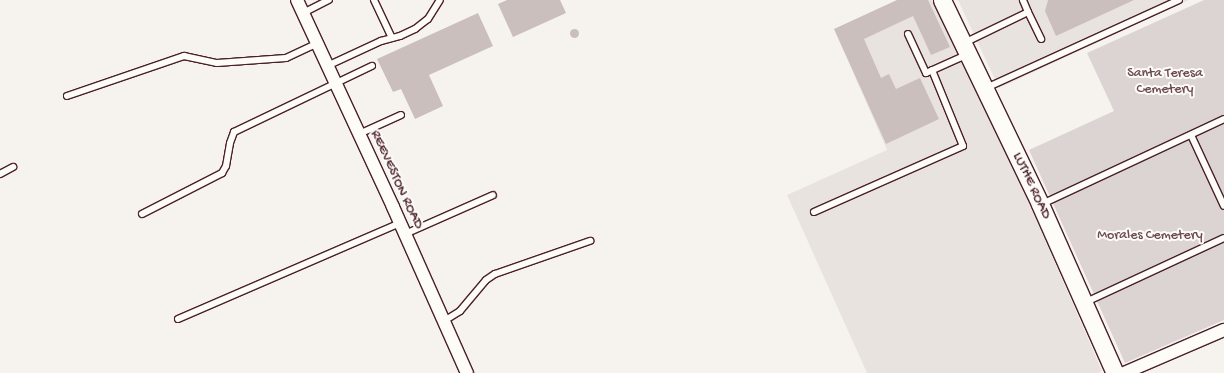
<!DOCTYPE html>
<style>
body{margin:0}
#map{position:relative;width:1224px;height:373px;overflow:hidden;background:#f6f3ef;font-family:"Gochi Hand",sans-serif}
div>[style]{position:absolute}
.built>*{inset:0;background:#e9e3e0}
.green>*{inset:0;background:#dcd4d2}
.building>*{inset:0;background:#cbbfbe}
.round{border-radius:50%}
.roads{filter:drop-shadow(1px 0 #4a1f2b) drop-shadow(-1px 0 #4a1f2b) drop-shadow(0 1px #4a1f2b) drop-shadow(0 -1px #4a1f2b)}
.lane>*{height:6px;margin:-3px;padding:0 3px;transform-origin:3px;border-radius:3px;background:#fdfcf7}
.street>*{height:12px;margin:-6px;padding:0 6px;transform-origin:6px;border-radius:6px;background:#fdfcf7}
.secondary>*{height:17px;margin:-8.5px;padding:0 8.5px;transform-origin:8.5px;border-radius:8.5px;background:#fdfcf7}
span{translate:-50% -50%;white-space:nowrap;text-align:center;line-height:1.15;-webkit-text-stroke:4px #fdfcf7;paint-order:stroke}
.park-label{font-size:14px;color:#6e4c55}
.street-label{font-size:14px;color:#4a1f2b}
</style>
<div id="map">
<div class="built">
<i style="clip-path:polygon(898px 0,937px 0,1013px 166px,1102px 371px,1098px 373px,867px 373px,787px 195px,887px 150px,834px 29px)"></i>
<i style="clip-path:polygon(958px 0,1189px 0,999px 88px)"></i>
</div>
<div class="green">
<i style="clip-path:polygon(1204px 0,1224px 0,1224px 320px,1125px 363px,1029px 150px,1114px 111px,1087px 53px)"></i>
</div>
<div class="building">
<i style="clip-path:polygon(507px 0,560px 0,566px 13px,513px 37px,498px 4px)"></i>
<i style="clip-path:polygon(897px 0,928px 0,950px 47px,931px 55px,913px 16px,864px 39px,881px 78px,889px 74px,896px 89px,920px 78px,939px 119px,886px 144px,834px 29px)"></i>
<i style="clip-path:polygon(1048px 0,1134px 0,1056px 36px,1045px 11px)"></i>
<i style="clip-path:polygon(478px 13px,493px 46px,429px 75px,443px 106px,415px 119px,401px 89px,393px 92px,377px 59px)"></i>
<i class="round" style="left:569.5px;top:28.5px;width:9px;height:9px"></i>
</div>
<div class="roads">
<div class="lane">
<i style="left:374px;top:0;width:42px;rotate:64.7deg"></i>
<i style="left:1028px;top:12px;width:30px;rotate:64deg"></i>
<i style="left:303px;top:13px;width:29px;rotate:-27deg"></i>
<i style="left:908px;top:34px;width:43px;rotate:65.2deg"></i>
<i style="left:926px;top:73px;width:44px;rotate:-24.2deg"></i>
<i style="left:964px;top:43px;width:71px;rotate:-25.8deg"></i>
<i style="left:1028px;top:12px;width:13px;rotate:-113deg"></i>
<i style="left:327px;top:66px;width:60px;rotate:-24.8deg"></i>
<i style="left:381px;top:41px;width:20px;rotate:-15deg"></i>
<i style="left:400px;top:36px;width:17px;rotate:-25deg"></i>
<i style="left:415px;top:29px;width:16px;rotate:-38deg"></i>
<i style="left:428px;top:19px;width:22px;rotate:-58deg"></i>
<i style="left:986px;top:88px;width:212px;rotate:-24.5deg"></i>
<i style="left:67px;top:96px;width:124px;rotate:-18.9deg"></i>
<i style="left:184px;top:56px;width:34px;rotate:12deg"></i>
<i style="left:217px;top:63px;width:69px;rotate:-4.1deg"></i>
<i style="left:286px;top:58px;width:33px;rotate:-25deg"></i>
<i style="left:359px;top:134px;width:46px;rotate:-24.3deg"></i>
<i style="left:1191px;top:135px;width:78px;rotate:65.1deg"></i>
<i style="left:0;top:174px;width:15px;rotate:-28deg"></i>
<i style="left:1042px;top:204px;width:201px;rotate:-25deg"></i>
<i style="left:814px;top:212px;width:163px;rotate:-23.9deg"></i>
<i style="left:963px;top:146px;width:82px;rotate:-112.2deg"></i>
<i style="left:142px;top:214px;width:90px;rotate:-27.1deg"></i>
<i style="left:222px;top:173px;width:8px;rotate:-60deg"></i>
<i style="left:226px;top:166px;width:23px;rotate:-80deg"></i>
<i style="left:230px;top:143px;width:12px;rotate:-70deg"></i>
<i style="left:234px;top:132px;width:153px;rotate:-25.6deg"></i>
<i style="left:405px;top:234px;width:96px;rotate:-23.9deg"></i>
<i style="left:1086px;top:302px;width:152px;rotate:-24.9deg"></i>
<i style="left:178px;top:319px;width:242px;rotate:-23.4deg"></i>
<i style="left:444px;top:321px;width:19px;rotate:-32deg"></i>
<i style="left:460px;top:311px;width:40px;rotate:-50deg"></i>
<i style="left:486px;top:280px;width:11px;rotate:-34deg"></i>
<i style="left:495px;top:274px;width:101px;rotate:-19.2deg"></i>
</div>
<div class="street">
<i style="left:297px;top:0;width:228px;rotate:65.1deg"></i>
<i style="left:393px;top:207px;width:182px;rotate:66deg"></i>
<i style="left:1124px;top:373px;width:109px;rotate:-23.3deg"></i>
</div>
<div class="secondary">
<i style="left:942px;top:0;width:226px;rotate:64.3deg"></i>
<i style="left:1040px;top:204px;width:185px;rotate:66.1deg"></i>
</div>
</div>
<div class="park-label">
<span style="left:1165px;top:82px">Santa Teresa<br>Cemetery</span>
<span style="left:1150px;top:236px">Morales Cemetery</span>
</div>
<div class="street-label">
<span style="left:396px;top:180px;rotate:65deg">REEVESTON ROAD</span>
<span style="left:1031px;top:186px;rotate:65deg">LUTHE ROAD</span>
</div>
</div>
